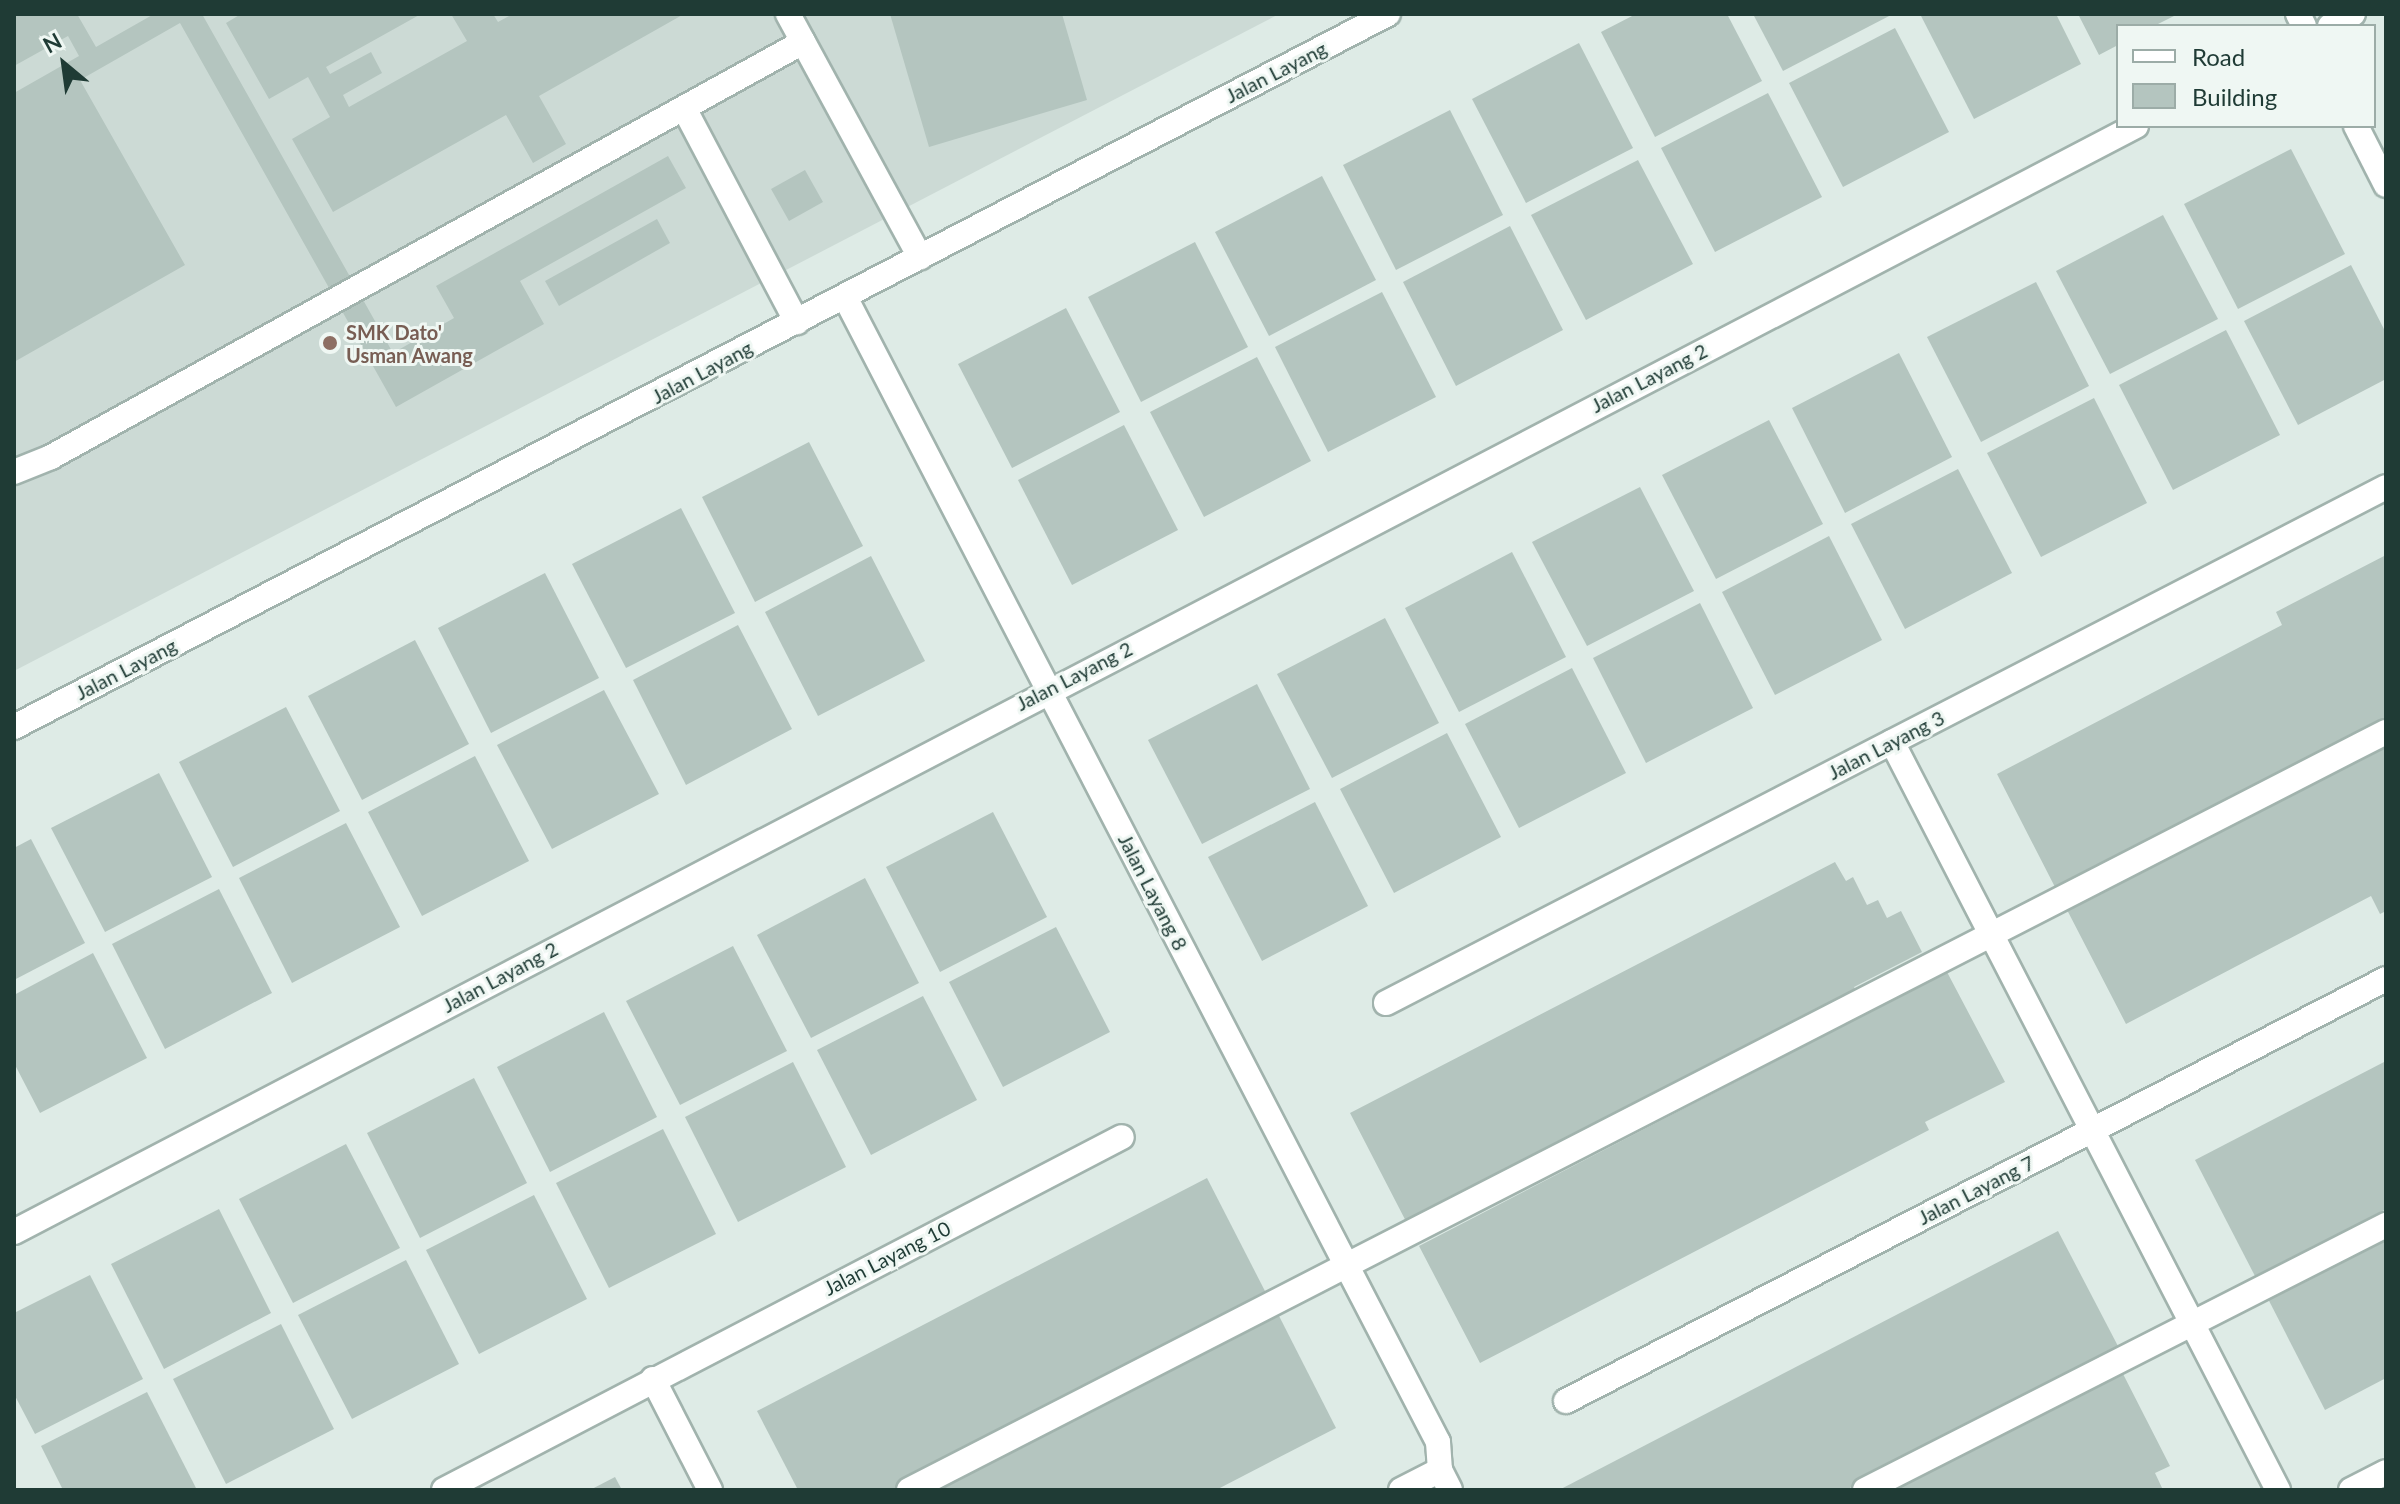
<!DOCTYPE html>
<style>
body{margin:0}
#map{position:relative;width:2400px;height:1504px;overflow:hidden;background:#deebe6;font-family:Lato,sans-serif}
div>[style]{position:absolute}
.built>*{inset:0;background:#ccdad5}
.building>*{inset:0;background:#b4c5bf}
.roads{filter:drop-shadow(2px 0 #a1b3ad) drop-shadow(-2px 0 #a1b3ad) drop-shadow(0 2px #a1b3ad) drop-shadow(0 -2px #a1b3ad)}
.service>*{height:24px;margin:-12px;padding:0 12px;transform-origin:12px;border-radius:12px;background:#fff}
.minor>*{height:24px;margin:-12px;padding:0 12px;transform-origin:12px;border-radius:12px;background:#fff}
.dots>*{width:22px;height:22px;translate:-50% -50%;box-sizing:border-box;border:4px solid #eff7f3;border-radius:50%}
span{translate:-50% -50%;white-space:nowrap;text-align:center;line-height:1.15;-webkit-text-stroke:6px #eff7f3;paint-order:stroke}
.street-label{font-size:20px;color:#1f3b35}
.education-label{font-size:20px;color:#785e54;font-weight:700}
.left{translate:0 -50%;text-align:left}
.frame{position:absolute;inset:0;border:16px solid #1f3b35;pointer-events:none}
.legend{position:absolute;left:2116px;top:24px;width:260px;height:104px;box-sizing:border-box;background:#eff7f3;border:2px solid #9caca7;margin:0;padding:10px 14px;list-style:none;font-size:24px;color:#1f3b35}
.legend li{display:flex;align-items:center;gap:16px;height:40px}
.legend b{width:40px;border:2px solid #9caca7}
.north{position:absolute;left:24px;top:24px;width:80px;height:80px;-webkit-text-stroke:6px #eff7f3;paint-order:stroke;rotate:331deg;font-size:22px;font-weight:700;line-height:32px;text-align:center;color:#1f3b35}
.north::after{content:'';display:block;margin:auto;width:28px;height:36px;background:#1f3b35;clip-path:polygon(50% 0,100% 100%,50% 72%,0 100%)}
</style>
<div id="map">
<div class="built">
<i style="clip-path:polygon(14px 14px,1279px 14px,14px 671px)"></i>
</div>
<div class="building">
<i style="clip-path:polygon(14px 14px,77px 14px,96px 47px,154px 14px,202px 14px,393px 353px,454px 318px,436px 286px,668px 156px,686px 188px,520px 281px,544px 324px,396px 407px,180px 23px,80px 80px,185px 265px,14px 362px,14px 93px,79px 56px,68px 36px,14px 66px)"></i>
<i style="clip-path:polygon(241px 14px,421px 14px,326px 67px,330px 74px,371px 52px,382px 73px,343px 95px,349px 107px,467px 41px,451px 14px,493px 14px,498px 22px,513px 14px,684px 14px,539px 96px,566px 144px,533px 163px,506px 115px,333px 212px,292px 139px,330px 117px,308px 77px,269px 99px,226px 23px)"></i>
<i style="clip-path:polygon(890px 14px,1062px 14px,1087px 100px,929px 147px)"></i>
<i style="clip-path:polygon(1636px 14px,1727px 14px,1762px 81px,1655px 137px,1601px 32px)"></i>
<i style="clip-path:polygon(1753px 14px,1893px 14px,1783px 71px)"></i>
<i style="clip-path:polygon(1920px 14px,2056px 14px,2081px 64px,1974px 119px)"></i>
<i style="clip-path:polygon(2078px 14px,2178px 14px,2154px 26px,2118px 26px,2118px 45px,2099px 55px)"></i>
<i style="clip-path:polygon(1895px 28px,1949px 132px,1843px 187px,1789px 83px)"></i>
<i style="clip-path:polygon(1579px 43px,1633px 148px,1526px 203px,1472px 99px)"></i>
<i style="clip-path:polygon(1768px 93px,1822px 197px,1715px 252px,1661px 148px)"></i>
<i style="clip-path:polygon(1450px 110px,1503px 215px,1396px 270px,1343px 165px)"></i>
<i style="clip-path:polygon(2291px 149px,2345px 254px,2238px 309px,2184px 204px)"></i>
<i style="clip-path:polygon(1638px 160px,1693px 264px,1586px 320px,1531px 215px)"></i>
<i style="clip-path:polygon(805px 170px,823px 202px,789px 221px,771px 189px)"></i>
<i style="clip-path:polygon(1322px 176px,1376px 280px,1269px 336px,1215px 232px)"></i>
<i style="clip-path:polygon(2163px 215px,2218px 319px,2110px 374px,2056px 271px)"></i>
<i style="clip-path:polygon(657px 219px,670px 243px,559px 306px,545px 281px)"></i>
<i style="clip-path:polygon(1510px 226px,1563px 330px,1456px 386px,1403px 282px)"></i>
<i style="clip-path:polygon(1195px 242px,1248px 347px,1141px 402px,1088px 297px)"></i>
<i style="clip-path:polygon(2351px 265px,2386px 333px,2386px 379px,2298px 425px,2244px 321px)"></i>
<i style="clip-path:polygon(2036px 282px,2089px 386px,1981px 442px,1927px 337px)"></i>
<i style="clip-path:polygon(1382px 292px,1436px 397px,1328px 452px,1275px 347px)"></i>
<i style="clip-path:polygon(1066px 308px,1120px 412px,1012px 468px,958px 364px)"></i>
<i style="clip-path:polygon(2226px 330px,2280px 435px,2173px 490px,2119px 385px)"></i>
<i style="clip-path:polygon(1899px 353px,1952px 457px,1845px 513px,1792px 408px)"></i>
<i style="clip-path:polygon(1257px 357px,1311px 461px,1204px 517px,1150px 412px)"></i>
<i style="clip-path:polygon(2094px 398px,2147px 503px,2041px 557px,1987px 453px)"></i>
<i style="clip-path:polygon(1769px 420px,1823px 524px,1716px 579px,1662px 475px)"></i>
<i style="clip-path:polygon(1124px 425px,1178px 530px,1072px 585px,1018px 480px)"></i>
<i style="clip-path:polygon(809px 442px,863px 546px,755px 602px,702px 497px)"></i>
<i style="clip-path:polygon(1958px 469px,2012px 573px,1905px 629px,1851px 524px)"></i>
<i style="clip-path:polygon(1640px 487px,1694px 591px,1587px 646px,1532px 542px)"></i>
<i style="clip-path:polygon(681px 508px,735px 613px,626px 668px,572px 564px)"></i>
<i style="clip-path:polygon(1829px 536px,1882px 640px,1775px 695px,1722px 592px)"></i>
<i style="clip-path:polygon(1512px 552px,1566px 657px,1459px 712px,1405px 608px)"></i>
<i style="clip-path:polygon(2386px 555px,2386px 720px,2057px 891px,1997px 774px,2282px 625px,2276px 612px)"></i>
<i style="clip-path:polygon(871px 556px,925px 661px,818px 716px,765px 612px)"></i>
<i style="clip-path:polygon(545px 573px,599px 678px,491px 733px,438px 628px)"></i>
<i style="clip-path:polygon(1700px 603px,1753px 708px,1646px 763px,1593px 658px)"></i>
<i style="clip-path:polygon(1385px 618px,1439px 723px,1332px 778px,1277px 674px)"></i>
<i style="clip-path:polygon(738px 625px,792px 729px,686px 785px,633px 680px)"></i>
<i style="clip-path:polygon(415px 640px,469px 744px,362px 800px,308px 696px)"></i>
<i style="clip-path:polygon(1572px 668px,1626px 773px,1519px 828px,1465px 724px)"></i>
<i style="clip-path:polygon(1257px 684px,1310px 789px,1202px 844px,1148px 740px)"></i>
<i style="clip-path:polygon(604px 690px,659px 794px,552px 849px,497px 745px)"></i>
<i style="clip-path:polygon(286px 707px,340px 811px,233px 867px,179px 762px)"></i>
<i style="clip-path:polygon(1447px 733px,1501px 837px,1394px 893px,1340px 789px)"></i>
<i style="clip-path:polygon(2386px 740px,2386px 911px,2380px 914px,2371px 896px,2126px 1024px,2065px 906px)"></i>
<i style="clip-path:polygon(475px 756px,529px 861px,422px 916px,368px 812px)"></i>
<i style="clip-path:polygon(159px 773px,212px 877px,105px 932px,51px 828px)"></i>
<i style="clip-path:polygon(1315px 802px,1368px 906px,1262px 961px,1208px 857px)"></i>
<i style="clip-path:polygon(993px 812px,1047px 917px,940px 972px,886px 867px)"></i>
<i style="clip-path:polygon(346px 823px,400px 927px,292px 983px,239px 878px)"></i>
<i style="clip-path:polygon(31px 839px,85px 943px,14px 980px,14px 848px)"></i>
<i style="clip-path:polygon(1835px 862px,1846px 881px,1853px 877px,1867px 905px,1878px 900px,1887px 918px,1901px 911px,1922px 952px,1854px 987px,1860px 998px,1411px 1231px,1350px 1113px)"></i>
<i style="clip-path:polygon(865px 878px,919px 983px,811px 1038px,757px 935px)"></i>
<i style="clip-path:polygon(219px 889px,272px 993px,165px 1049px,112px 944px)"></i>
<i style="clip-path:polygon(1056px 927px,1110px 1032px,1003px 1087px,949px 982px)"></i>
<i style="clip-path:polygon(733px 946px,787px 1051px,680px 1105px,626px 1001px)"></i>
<i style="clip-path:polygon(93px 953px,147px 1058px,40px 1113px,14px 1063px,14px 995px)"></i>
<i style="clip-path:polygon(1947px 972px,2005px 1082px,1925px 1122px,1929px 1130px,1480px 1363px,1419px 1246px)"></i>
<i style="clip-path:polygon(923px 996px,977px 1100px,871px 1155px,817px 1050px)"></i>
<i style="clip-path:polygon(604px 1012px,657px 1117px,550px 1172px,497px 1067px)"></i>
<i style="clip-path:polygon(2386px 1061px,2386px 1209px,2256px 1278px,2195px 1160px)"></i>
<i style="clip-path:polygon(793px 1062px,846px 1167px,738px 1222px,685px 1117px)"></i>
<i style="clip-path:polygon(474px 1078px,527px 1183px,420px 1238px,367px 1133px)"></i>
<i style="clip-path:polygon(663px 1129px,716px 1234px,609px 1288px,556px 1183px)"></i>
<i style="clip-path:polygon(346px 1144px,400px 1248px,293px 1303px,239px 1199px)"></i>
<i style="clip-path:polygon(1207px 1178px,1267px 1295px,892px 1490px,798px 1490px,757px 1411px)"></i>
<i style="clip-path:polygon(534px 1195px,587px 1299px,479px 1354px,426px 1250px)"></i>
<i style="clip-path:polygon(219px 1209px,271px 1313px,164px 1369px,111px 1264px)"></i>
<i style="clip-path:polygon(2386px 1230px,2386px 1378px,2325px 1410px,2265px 1293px)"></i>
<i style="clip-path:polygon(2058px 1231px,2119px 1348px,1846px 1490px,1559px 1490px)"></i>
<i style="clip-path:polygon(406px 1260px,459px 1364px,352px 1419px,298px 1315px)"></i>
<i style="clip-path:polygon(90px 1275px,143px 1379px,35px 1434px,14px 1394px,14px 1313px)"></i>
<i style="clip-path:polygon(1276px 1310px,1336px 1428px,1216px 1490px,930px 1490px)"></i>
<i style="clip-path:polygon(281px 1324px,334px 1429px,226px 1484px,173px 1379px)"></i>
<i style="clip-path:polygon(2120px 1368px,2170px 1466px,2155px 1473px,2163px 1490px,1884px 1490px)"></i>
<i style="clip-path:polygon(147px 1392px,197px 1490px,63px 1490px,41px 1446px)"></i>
<i style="clip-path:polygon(615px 1477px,622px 1490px,590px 1490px)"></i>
</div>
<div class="roads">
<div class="service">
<i style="left:788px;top:14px;width:277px;rotate:61.5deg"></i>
<i style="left:685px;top:110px;width:240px;rotate:62.2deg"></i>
<i style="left:14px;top:472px;width:40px;rotate:-22deg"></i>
<i style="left:51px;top:457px;width:859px;rotate:-28.89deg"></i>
<i style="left:909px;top:1490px;width:1660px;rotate:-27.17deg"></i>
<i style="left:1865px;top:1490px;width:585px;rotate:-26.96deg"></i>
</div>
<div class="minor">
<i style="left:2298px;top:14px;width:13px;rotate:63deg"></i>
<i style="left:2330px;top:26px;width:26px;rotate:-28deg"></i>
<i style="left:2356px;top:126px;width:66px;rotate:63deg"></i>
<i style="left:845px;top:297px;width:1289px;rotate:62.62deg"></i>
<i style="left:1438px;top:1442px;width:28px;rotate:86deg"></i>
<i style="left:1440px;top:1470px;width:22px;rotate:63deg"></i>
<i style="left:14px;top:727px;width:1548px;rotate:-27.43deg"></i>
<i style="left:1892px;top:742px;width:842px;rotate:62.7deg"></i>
<i style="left:1386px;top:1003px;width:1125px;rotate:-27.29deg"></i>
<i style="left:14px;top:1232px;width:2393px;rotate:-27.53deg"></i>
<i style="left:653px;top:1379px;width:125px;rotate:62.8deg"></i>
<i style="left:1566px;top:1401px;width:922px;rotate:-27.23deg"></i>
<i style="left:444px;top:1490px;width:764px;rotate:-27.5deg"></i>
<i style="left:1401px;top:1490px;width:44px;rotate:-27.1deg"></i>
<i style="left:2351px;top:1490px;width:39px;rotate:-27deg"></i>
</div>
</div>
<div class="dots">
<i style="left:330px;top:343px;background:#8d6e63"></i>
</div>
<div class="street-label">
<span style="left:1276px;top:72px;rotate:-27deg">Jalan Layang</span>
<span style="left:702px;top:372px;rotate:-28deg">Jalan Layang</span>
<span style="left:1649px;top:378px;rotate:-27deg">Jalan Layang 2</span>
<span style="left:126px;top:669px;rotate:-27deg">Jalan Layang</span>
<span style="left:1074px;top:676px;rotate:-27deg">Jalan Layang 2</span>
<span style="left:1886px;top:745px;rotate:-27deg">Jalan Layang 3</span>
<span style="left:1153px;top:892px;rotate:63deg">Jalan Layang 8</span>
<span style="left:500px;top:977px;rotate:-28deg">Jalan Layang 2</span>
<span style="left:1976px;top:1190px;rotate:-27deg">Jalan Layang 7</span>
<span style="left:887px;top:1258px;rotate:-27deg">Jalan Layang 10</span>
</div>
<div class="education-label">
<span class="left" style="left:346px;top:344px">SMK Dato'<br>Usman Awang</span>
</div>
<div class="frame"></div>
<ul class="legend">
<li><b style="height:10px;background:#fff"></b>Road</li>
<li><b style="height:22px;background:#b4c5bf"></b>Building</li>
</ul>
<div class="north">N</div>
</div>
